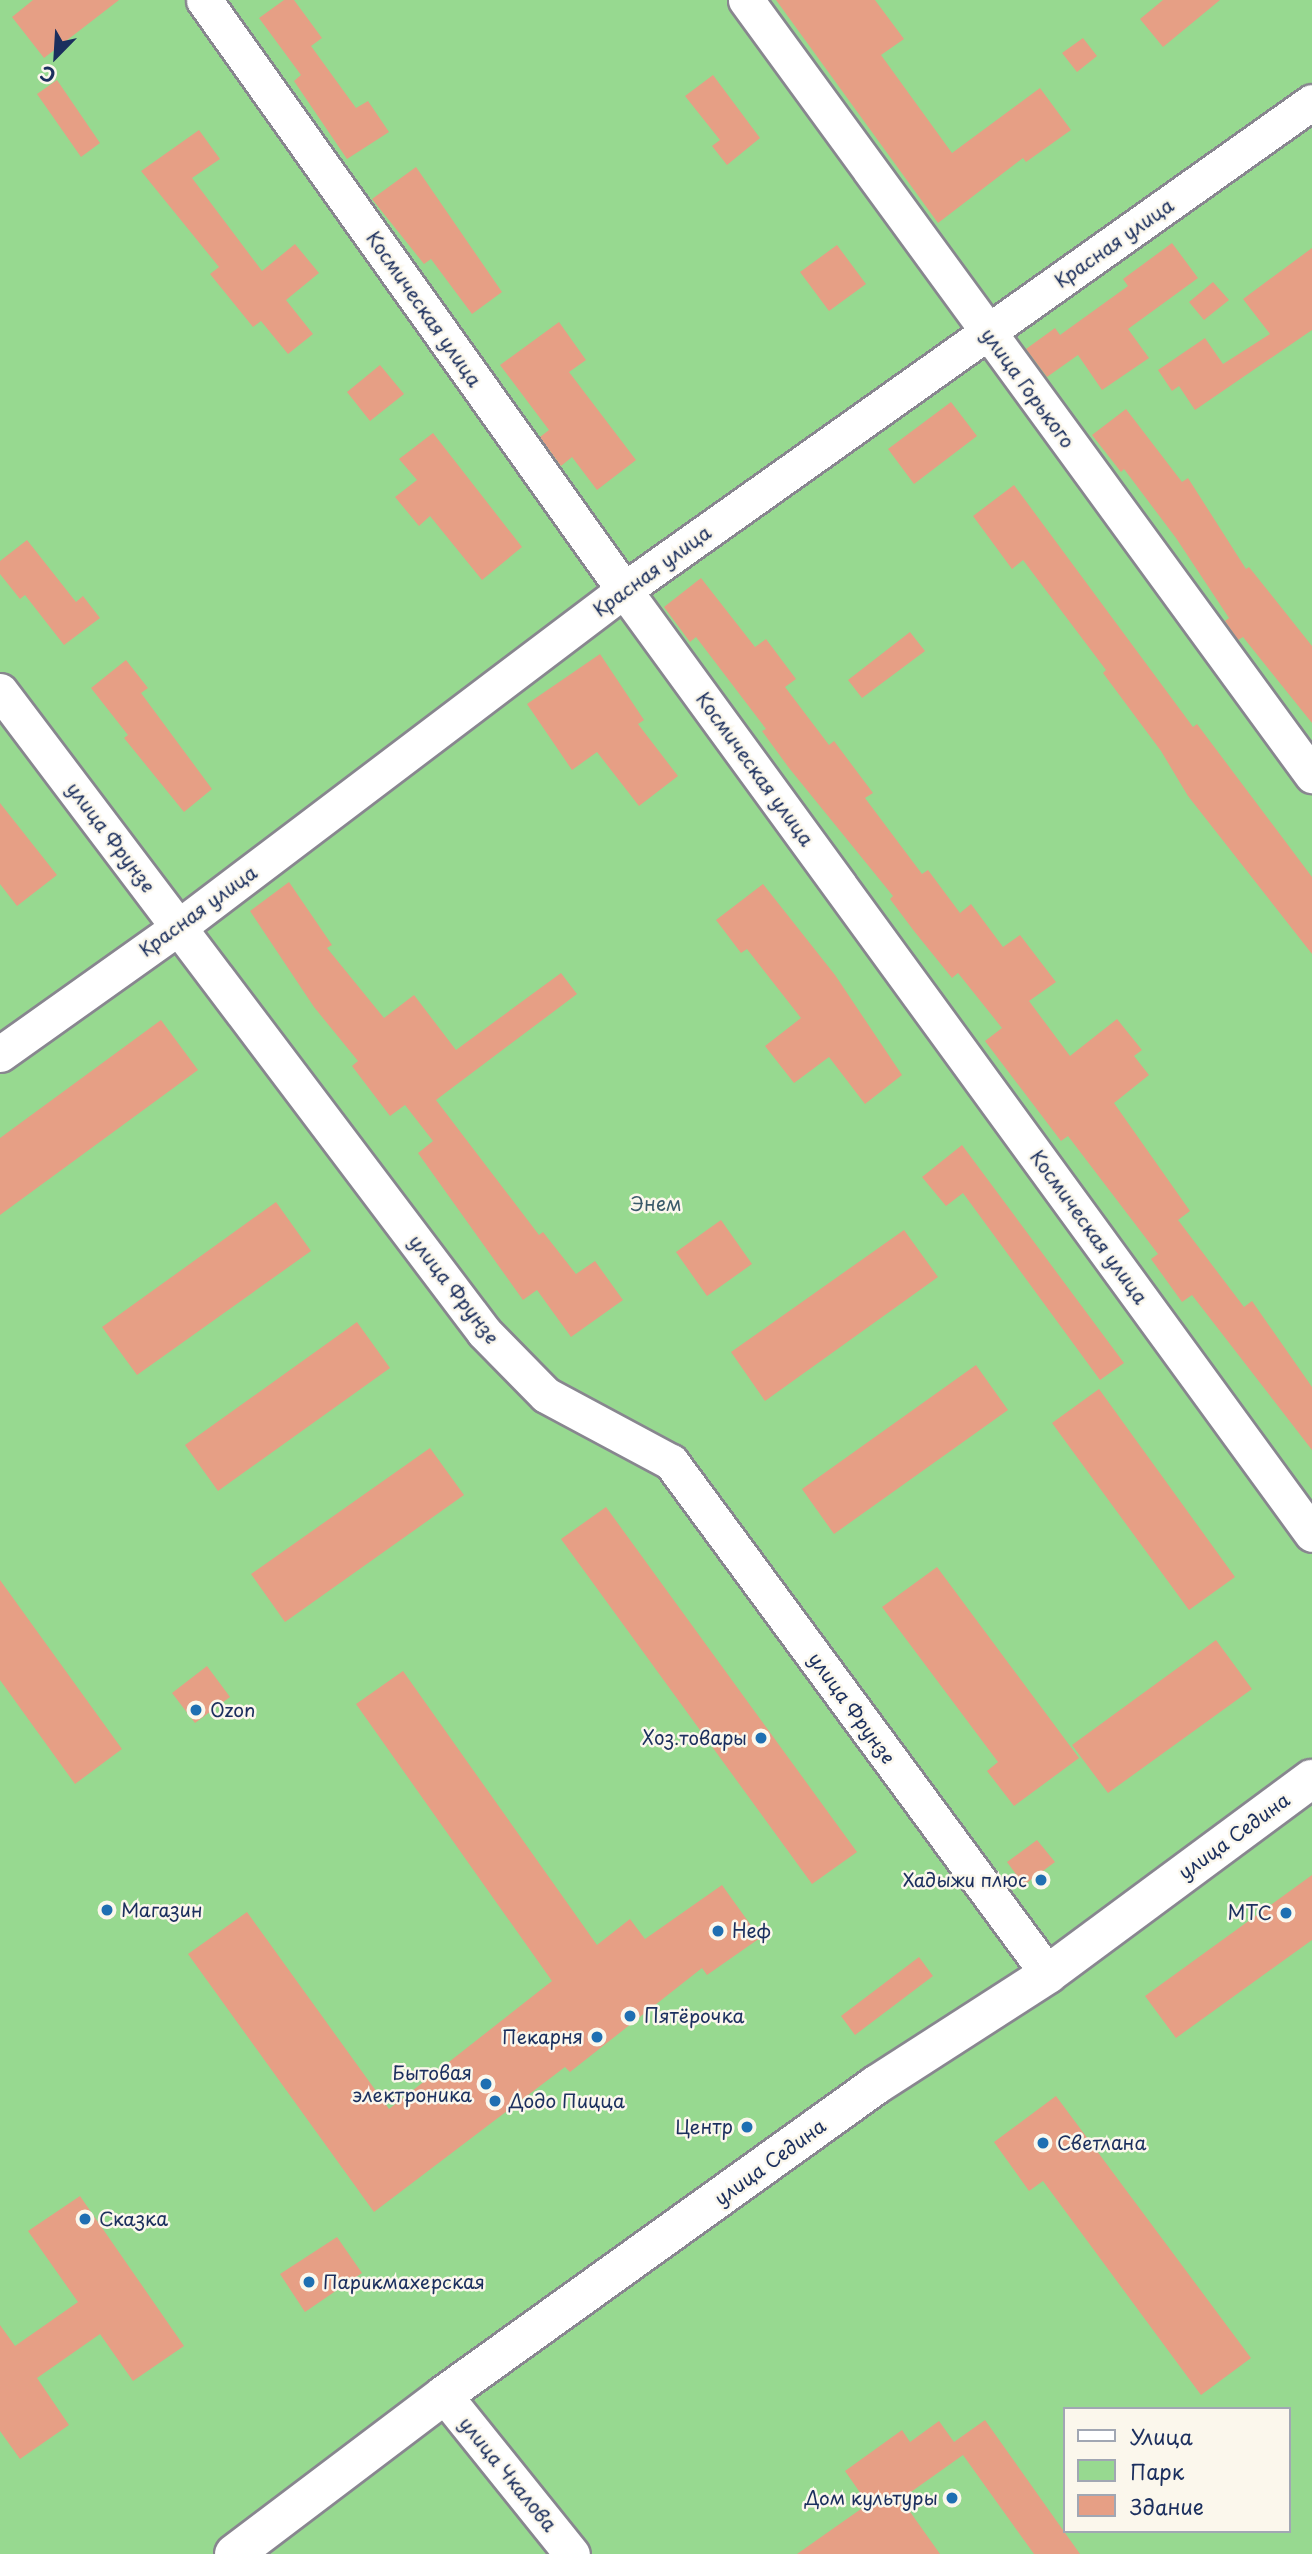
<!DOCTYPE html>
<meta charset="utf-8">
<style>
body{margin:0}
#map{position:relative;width:1312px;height:2554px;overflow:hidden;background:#f5dcc0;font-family:"Playpen Sans",sans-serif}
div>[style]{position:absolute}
.green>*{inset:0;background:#97d990}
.building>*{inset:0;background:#e69f85}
.roads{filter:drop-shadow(2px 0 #88868f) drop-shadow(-2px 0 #88868f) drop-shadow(0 2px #88868f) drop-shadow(0 -2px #88868f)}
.street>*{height:35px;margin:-17.5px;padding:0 17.5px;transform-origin:17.5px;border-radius:17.5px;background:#fff}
.secondary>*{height:38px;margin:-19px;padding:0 19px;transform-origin:19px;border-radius:19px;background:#fff}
.dots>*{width:19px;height:19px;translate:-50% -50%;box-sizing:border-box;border:4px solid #fbf7ec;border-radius:50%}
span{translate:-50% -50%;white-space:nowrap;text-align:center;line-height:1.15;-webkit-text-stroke:5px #fbf7ec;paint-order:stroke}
.street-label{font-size:19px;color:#1b2f5e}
.park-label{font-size:19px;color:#3a5a6a}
.poi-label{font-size:19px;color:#1b2f5e}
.left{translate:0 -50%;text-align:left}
.right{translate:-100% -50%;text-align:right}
.legend{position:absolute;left:1063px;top:2407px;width:228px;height:126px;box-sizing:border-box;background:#fbf7ec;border:2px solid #a1a7b3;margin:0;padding:9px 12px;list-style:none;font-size:21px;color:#1b2f5e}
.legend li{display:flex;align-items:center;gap:14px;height:35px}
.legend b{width:35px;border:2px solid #a1a7b3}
.north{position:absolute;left:21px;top:21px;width:70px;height:70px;-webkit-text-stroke:5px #fbf7ec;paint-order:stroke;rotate:204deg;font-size:19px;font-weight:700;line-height:28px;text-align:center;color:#1b2f5e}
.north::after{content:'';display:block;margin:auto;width:24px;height:32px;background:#1b2f5e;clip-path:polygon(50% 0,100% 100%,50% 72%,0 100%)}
</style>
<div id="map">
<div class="green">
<i style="clip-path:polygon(evenodd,0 0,1312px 0,1312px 2554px,0 2554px,0 0,1065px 2409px,1289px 2409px,1289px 2531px,1065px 2531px,1065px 2409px)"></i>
</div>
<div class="building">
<i style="clip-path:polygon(33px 0,119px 0,44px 58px,12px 17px)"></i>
<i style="clip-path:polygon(284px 0,294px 0,322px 38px,311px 46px,356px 108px,368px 101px,389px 132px,347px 159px,294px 81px,301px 75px,259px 18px)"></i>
<i style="clip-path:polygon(776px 0,875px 0,904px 39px,881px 55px,952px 153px,1040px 88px,1071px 130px,1026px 162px,1023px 158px,938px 223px)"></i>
<i style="clip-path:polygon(1163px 0,1220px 0,1163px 47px,1140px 19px)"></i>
<i style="clip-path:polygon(1083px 38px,1097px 56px,1077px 72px,1062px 53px)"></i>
<i style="clip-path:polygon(713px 75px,760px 138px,727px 165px,712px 146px,720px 140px,685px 96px)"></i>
<i style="clip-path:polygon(57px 80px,100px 143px,81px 157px,37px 94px)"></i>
<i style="clip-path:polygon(199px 130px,220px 159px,192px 178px,262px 271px,295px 244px,319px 273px,286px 300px,313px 334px,288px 354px,261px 321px,253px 327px,210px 274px,219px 267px,141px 171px)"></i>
<i style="clip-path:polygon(416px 167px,502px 292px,472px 314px,431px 259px,424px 264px,372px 199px)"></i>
<i style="clip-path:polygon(1172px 243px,1198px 278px,1128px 329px,1149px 358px,1102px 390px,1078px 355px,1047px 377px,1026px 349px,1055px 328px,1060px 335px,1128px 286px,1123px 279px)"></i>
<i style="clip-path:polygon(837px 245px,866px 284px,829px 311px,800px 272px)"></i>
<i style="clip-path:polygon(1312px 248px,1312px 330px,1195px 410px,1179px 386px,1172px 391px,1158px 370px,1205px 338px,1223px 364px,1270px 334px,1243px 299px)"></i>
<i style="clip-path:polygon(1213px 282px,1229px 300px,1204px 320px,1189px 302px)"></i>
<i style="clip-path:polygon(559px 322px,586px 360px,569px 372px,636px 460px,597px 490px,572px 457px,561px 466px,540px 437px,549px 430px,500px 365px)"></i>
<i style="clip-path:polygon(380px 365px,404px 394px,370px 421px,347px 392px)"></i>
<i style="clip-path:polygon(951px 402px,977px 436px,914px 484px,888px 449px)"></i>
<i style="clip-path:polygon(1126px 409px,1182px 482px,1188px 478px,1246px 569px,1249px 567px,1312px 646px,1312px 723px,1243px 637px,1238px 640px,1225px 621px,1229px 618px,1176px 538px,1124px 469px,1121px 472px,1092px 435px)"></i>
<i style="clip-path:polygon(433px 433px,522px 547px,482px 580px,430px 516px,419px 526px,395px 497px,417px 480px,399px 459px)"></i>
<i style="clip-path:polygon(1014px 485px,1193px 727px,1197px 724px,1312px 877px,1312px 954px,1188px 796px,1161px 751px,1103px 673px,1106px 670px,1023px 560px,1012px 569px,973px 516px)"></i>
<i style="clip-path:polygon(27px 540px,76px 602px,83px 596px,100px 618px,64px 645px,25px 595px,20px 599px,0 574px,0 561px)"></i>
<i style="clip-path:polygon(701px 578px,755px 647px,766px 639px,796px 679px,785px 687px,829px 745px,834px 741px,873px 793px,865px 798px,922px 874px,928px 870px,960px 913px,971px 904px,1003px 947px,1020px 935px,1056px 982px,1029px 1001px,1070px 1056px,1117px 1019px,1142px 1050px,1134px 1056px,1149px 1075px,1114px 1103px,1190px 1211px,1178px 1220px,1244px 1307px,1252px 1301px,1312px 1387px,1312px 1450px,1192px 1295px,1182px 1302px,1151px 1259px,1158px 1254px,1068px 1136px,1061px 1141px,985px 1041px,1002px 1028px,958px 973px,952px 978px,914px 931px,890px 899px,893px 896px,789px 768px,762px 731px,766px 729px,696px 637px,690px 642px,664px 607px)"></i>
<i style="clip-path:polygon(910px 632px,925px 651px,862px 698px,848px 680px)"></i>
<i style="clip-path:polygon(600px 654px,644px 720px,638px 724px,678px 776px,639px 806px,597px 752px,572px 770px,527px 704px)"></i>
<i style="clip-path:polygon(126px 660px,148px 688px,141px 693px,212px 789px,184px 812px,124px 738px,128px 735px,91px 688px)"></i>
<i style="clip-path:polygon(0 803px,57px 875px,17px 906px,0 884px)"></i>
<i style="clip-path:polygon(289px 882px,332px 945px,327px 948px,384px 1018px,414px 995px,456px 1050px,561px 973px,577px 994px,436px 1100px,539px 1235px,543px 1232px,576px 1274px,595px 1261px,623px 1300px,571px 1337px,537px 1290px,523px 1300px,418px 1153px,433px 1141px,405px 1105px,390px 1116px,352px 1066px,358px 1061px,314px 1007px,250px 911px)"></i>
<i style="clip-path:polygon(763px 884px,835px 975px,902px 1075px,865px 1104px,829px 1057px,794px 1083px,765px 1046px,801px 1018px,747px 949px,741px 953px,716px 920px)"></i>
<i style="clip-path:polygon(161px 1020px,198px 1070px,0 1215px,0 1138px)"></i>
<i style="clip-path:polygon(962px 1145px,1124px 1363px,1100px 1380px,963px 1193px,946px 1206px,922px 1177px)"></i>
<i style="clip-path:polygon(276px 1202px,311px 1251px,137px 1375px,102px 1327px)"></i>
<i style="clip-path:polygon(721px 1220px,752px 1264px,707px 1296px,676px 1252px)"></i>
<i style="clip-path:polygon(904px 1230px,938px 1277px,765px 1401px,731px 1352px)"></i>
<i style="clip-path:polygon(357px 1322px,390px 1368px,218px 1491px,185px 1445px)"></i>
<i style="clip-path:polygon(976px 1365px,1008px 1410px,834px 1534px,802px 1489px)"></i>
<i style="clip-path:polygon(1099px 1389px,1235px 1577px,1189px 1610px,1052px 1423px)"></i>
<i style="clip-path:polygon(430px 1448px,464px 1495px,285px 1622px,251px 1574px)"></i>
<i style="clip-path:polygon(606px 1507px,857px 1852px,812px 1884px,561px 1539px)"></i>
<i style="clip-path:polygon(937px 1567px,1079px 1758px,1014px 1806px,987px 1771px,998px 1762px,882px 1607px)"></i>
<i style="clip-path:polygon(0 1580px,122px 1749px,75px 1784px,0 1680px)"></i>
<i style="clip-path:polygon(1216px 1640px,1252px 1689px,1108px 1793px,1072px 1745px)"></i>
<i style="clip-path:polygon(207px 1666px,230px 1697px,195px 1723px,172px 1693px)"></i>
<i style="clip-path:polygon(403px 1671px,597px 1945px,630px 1919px,645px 1939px,722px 1885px,760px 1938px,707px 1975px,702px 1968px,570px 2072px,565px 2067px,374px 2212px,188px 1954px,247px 1912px,389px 2109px,552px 1981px,356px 1704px)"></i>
<i style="clip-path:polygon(1037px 1840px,1055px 1862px,1024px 1885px,1007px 1862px)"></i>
<i style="clip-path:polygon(1312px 1875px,1312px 1940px,1176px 2038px,1145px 1996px)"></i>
<i style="clip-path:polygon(919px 1957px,933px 1976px,855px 2035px,841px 2016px)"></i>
<i style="clip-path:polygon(1056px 2096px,1251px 2358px,1201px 2395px,1043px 2181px,1029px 2191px,994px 2142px)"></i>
<i style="clip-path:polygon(80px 2196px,184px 2346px,133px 2381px,100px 2334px,37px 2378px,69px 2425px,20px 2459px,0 2431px,0 2325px,15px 2346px,78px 2302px,28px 2231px)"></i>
<i style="clip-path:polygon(337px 2237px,362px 2273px,305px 2312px,280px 2274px)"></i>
<i style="clip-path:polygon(985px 2420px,1080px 2554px,1034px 2554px,963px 2455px,901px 2499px,940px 2554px,797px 2554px,868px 2504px,845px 2471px,902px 2430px,910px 2442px,939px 2421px,954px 2442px)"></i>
</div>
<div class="roads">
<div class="street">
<i style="left:204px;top:0;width:724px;rotate:54.55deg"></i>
<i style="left:624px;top:590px;width:1168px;rotate:53.91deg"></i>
<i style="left:746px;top:0;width:960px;rotate:53.86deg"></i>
<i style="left:0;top:691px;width:803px;rotate:52.94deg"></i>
<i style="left:484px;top:1332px;width:88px;rotate:45.5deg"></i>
<i style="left:546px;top:1395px;width:142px;rotate:28.2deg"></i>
<i style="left:671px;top:1462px;width:636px;rotate:53.63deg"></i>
<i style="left:0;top:1054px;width:221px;rotate:-35.4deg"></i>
<i style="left:180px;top:926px;width:557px;rotate:-37.12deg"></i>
<i style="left:624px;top:590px;width:843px;rotate:-35.35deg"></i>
<i style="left:444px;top:2395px;width:204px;rotate:51.2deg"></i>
</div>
<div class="secondary">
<i style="left:234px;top:2554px;width:263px;rotate:-37.1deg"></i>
<i style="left:444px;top:2395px;width:532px;rotate:-35.66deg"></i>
<i style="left:876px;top:2085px;width:205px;rotate:-32.8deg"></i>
<i style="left:1048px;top:1974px;width:328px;rotate:-36.5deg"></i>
</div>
</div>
<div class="dots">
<i style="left:196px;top:1710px;background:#1f6fb2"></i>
<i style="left:761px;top:1738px;background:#1f6fb2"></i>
<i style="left:1041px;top:1880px;background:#1f6fb2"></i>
<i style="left:107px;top:1910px;background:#1f6fb2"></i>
<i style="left:1286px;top:1913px;background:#1f6fb2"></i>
<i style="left:718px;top:1931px;background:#1f6fb2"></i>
<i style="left:630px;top:2016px;background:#1f6fb2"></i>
<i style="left:597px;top:2037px;background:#1f6fb2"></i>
<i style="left:486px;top:2084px;background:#1f6fb2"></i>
<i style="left:495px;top:2101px;background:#1f6fb2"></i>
<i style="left:747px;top:2127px;background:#1f6fb2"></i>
<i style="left:1043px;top:2143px;background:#1f6fb2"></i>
<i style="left:85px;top:2219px;background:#1f6fb2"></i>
<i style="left:309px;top:2282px;background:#1f6fb2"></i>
<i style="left:952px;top:2498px;background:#1f6fb2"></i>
</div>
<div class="street-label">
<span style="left:1114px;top:243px;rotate:-35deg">Красная улица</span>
<span style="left:424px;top:309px;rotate:55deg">Космическая улица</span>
<span style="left:1028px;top:388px;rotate:54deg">улица Горького</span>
<span style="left:652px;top:571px;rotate:-36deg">Красная улица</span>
<span style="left:755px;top:769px;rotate:54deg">Космическая улица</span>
<span style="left:111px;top:837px;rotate:53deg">улица Фрунзе</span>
<span style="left:198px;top:911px;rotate:-36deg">Красная улица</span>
<span style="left:1089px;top:1227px;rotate:54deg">Космическая улица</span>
<span style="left:454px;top:1289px;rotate:52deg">улица Фрунзе</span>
<span style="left:852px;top:1708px;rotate:54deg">улица Фрунзе</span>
<span style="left:1234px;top:1836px;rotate:-36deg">улица Седина</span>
<span style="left:770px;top:2162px;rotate:-36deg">улица Седина</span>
<span style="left:508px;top:2474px;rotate:51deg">улица Чкалова</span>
</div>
<div class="park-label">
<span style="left:656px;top:1204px">Энем</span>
</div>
<div class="poi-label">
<span class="left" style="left:210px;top:1710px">Ozon</span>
<span class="right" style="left:747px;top:1738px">Хоз.товары</span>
<span class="right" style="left:1027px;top:1880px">Хадыжи плюс</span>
<span class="left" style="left:121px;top:1910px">Магазин</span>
<span class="right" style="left:1272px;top:1913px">МТС</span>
<span class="left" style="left:732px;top:1931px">Неф</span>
<span class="left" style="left:644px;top:2016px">Пятёрочка</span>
<span class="right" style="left:583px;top:2037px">Пекарня</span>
<span class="right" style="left:472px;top:2084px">Бытовая<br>электроника</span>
<span class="left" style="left:509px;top:2101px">Додо Пицца</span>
<span class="right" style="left:733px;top:2127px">Центр</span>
<span class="left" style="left:1057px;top:2143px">Светлана</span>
<span class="left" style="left:99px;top:2219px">Сказка</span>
<span class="left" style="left:323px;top:2282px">Парикмахерская</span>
<span class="right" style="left:938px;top:2498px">Дом культуры</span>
</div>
<ul class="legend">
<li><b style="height:9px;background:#fff"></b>Улица</li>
<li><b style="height:19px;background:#97d990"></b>Парк</li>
<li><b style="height:19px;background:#e69f85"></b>Здание</li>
</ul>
<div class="north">С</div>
</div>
